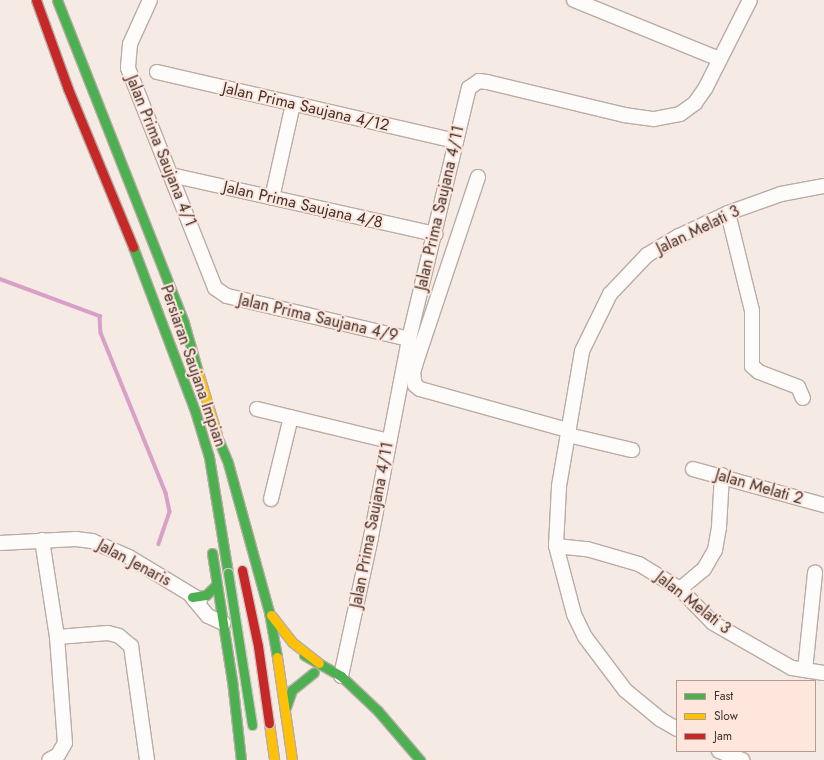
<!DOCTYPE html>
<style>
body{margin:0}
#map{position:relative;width:824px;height:760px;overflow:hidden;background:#f6eae4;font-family:Jost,sans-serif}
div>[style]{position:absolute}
.stream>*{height:3.5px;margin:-1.75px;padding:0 1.75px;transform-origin:1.75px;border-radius:1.75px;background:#d8a0c9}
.roads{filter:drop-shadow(1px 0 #b8aca6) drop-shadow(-1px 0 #b8aca6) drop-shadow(0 1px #b8aca6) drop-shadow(0 -1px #b8aca6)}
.street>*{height:14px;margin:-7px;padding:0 7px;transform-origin:7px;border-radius:7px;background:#fefcfb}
.fast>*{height:9px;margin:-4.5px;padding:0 4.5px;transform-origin:4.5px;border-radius:4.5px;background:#4caf50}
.slow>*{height:9px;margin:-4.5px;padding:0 4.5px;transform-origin:4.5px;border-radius:4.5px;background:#ffc107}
.jam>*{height:9px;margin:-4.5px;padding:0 4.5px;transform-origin:4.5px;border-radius:4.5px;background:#c62828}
.bridges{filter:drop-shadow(1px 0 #cec6c3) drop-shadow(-1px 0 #cec6c3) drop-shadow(0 1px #cec6c3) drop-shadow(0 -1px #cec6c3)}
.fast-bridge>*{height:9px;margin:-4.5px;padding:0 4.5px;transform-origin:4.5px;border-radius:4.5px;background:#4caf50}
.jam-bridge>*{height:9px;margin:-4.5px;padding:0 4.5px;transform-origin:4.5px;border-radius:4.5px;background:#c62828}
span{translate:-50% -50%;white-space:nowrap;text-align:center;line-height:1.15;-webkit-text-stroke:4px #fee6dc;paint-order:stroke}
.street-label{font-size:16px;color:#3f302a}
.legend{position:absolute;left:676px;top:680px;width:140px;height:72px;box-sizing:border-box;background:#fee6dc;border:1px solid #b29d95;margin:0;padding:5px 7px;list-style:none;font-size:12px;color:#3f302a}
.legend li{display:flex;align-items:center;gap:8px;height:20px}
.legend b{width:20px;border:1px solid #b29d95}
</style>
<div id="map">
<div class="stream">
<i style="left:0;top:279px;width:107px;rotate:20.3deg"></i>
<i style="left:100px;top:316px;width:17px;rotate:87deg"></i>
<i style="left:101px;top:333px;width:173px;rotate:67.9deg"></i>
<i style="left:166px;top:493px;width:19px;rotate:78deg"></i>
<i style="left:170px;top:512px;width:34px;rotate:109deg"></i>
</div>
<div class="roads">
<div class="street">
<i style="left:150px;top:0;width:48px;rotate:114.4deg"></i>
<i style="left:130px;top:44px;width:24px;rotate:95deg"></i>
<i style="left:128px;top:68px;width:237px;rotate:68.4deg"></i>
<i style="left:215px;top:288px;width:14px;rotate:34deg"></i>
<i style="left:227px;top:296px;width:187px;rotate:13.3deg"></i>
<i style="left:574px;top:0;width:157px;rotate:22.1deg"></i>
<i style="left:157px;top:72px;width:307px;rotate:13deg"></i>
<i style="left:171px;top:175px;width:271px;rotate:12.6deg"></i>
<i style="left:478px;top:177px;width:192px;rotate:108.5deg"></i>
<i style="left:417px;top:359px;width:15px;rotate:106deg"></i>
<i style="left:413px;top:373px;width:12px;rotate:81deg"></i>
<i style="left:415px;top:385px;width:6px;rotate:39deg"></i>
<i style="left:420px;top:389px;width:154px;rotate:15.5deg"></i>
<i style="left:272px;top:198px;width:96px;rotate:-77.4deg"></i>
<i style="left:728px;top:213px;width:101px;rotate:76.2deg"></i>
<i style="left:752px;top:311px;width:55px;rotate:90deg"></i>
<i style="left:752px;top:366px;width:9px;rotate:41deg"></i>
<i style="left:759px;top:372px;width:42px;rotate:21deg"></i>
<i style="left:798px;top:387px;width:12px;rotate:66deg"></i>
<i style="left:257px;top:409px;width:136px;rotate:13.6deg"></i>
<i style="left:568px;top:435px;width:66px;rotate:13.2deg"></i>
<i style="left:693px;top:469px;width:136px;rotate:15.4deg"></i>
<i style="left:271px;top:499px;width:84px;rotate:-76.3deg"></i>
<i style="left:42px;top:540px;width:98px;rotate:81.2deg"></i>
<i style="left:57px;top:637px;width:106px;rotate:85.7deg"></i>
<i style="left:65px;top:743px;width:14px;rotate:120deg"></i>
<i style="left:58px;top:755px;width:10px;rotate:151deg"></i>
<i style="left:0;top:543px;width:76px;rotate:-3deg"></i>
<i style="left:76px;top:539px;width:16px;rotate:7deg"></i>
<i style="left:92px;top:541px;width:40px;rotate:23.4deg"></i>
<i style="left:129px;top:557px;width:83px;rotate:31.2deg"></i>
<i style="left:556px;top:546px;width:31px;rotate:6deg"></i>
<i style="left:587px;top:549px;width:54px;rotate:16.1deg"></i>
<i style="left:639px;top:564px;width:48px;rotate:31.4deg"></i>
<i style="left:680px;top:589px;width:47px;rotate:45.9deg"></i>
<i style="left:713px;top:623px;width:91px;rotate:29.7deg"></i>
<i style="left:792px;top:668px;width:32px;rotate:9deg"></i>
<i style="left:680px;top:589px;width:31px;rotate:-40deg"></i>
<i style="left:704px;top:569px;width:22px;rotate:-60deg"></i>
<i style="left:715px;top:550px;width:23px;rotate:-80deg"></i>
<i style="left:719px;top:527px;width:52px;rotate:-86.7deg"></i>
<i style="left:192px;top:597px;width:25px;rotate:50deg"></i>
<i style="left:208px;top:616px;width:17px;rotate:25deg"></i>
<i style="left:57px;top:637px;width:51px;rotate:-4.5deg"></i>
<i style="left:108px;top:633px;width:11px;rotate:15deg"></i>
<i style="left:119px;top:636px;width:16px;rotate:40deg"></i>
<i style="left:131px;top:646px;width:115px;rotate:82deg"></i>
<i style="left:805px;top:670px;width:98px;rotate:-84.1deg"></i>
<i style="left:341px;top:676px;width:142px;rotate:-77.8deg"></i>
<i style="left:371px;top:537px;width:202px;rotate:-79.1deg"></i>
<i style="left:409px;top:339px;width:258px;rotate:-76.6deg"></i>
<i style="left:469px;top:88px;width:12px;rotate:-35deg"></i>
<i style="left:479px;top:81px;width:8px;rotate:7deg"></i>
<i style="left:487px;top:82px;width:141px;rotate:13.5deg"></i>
<i style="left:624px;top:115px;width:30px;rotate:8deg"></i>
<i style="left:654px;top:119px;width:26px;rotate:-11deg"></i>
<i style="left:680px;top:114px;width:19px;rotate:-36deg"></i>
<i style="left:695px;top:103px;width:19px;rotate:-55deg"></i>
<i style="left:706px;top:87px;width:97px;rotate:-63.2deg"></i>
<i style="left:677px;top:729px;width:20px;rotate:-150deg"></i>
<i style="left:660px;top:719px;width:45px;rotate:-140.4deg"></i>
<i style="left:625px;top:690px;width:66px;rotate:-127deg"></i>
<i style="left:585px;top:637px;width:25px;rotate:-116deg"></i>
<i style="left:574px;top:614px;width:70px;rotate:-104.8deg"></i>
<i style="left:556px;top:546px;width:60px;rotate:-87.1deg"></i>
<i style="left:559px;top:486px;width:137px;rotate:-80.3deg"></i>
<i style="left:582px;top:351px;width:64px;rotate:-63.8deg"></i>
<i style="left:610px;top:294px;width:54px;rotate:-46.5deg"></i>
<i style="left:647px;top:255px;width:37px;rotate:-31deg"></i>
<i style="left:679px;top:236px;width:54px;rotate:-25.1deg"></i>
<i style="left:728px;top:213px;width:56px;rotate:-19.7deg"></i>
<i style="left:781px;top:194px;width:44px;rotate:-10.5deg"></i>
<i style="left:719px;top:751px;width:25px;rotate:21deg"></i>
</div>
<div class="fast">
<i style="left:57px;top:0;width:347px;rotate:68.5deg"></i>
<i style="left:184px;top:323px;width:51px;rotate:74.1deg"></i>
<i style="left:133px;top:247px;width:175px;rotate:69.3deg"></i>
<i style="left:195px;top:411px;width:48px;rotate:73.1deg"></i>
<i style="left:209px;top:457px;width:118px;rotate:80.7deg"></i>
<i style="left:218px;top:439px;width:26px;rotate:67deg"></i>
<i style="left:228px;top:463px;width:155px;rotate:74.6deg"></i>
<i style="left:269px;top:612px;width:46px;rotate:79.9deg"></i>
<i style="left:212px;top:553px;width:129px;rotate:81.1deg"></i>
<i style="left:232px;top:680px;width:81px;rotate:83.6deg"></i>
<i style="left:192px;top:597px;width:14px;rotate:-8deg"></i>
<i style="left:206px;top:595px;width:14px;rotate:-45deg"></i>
<i style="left:304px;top:655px;width:43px;rotate:29.6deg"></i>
<i style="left:341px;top:676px;width:51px;rotate:43.4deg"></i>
<i style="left:378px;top:711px;width:65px;rotate:49.4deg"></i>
<i style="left:286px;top:707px;width:18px;rotate:-71deg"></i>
<i style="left:292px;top:690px;width:28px;rotate:-39deg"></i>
</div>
<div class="slow">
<i style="left:198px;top:372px;width:66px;rotate:73.2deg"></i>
<i style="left:271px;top:615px;width:34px;rotate:52deg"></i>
<i style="left:292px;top:642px;width:34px;rotate:38deg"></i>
<i style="left:277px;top:657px;width:104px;rotate:81.7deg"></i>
<i style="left:269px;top:723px;width:37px;rotate:82deg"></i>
</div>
<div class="jam">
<i style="left:36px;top:0;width:95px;rotate:70.2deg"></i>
<i style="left:68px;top:89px;width:171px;rotate:67.6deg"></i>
</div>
</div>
<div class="bridges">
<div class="fast-bridge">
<i style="left:228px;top:573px;width:154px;rotate:81deg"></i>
</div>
<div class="jam-bridge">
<i style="left:242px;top:570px;width:78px;rotate:78.1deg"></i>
<i style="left:258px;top:646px;width:78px;rotate:81.9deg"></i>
</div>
</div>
<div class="street-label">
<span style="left:306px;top:107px;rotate:13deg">Jalan Prima Saujana 4/12</span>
<span style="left:161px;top:151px;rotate:68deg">Jalan Prima Saujana 4/1</span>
<span style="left:303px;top:205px;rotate:13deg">Jalan Prima Saujana 4/8</span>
<span style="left:440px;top:208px;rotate:-77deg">Jalan Prima Saujana 4/11</span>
<span style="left:698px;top:230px;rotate:-26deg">Jalan Melati 3</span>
<span style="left:318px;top:318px;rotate:13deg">Jalan Prima Saujana 4/9</span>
<span style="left:193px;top:366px;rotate:71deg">Persiaran Saujana Impian</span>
<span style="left:759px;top:487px;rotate:16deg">Jalan Melati 2</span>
<span style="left:372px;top:525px;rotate:-79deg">Jalan Prima Saujana 4/11</span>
<span style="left:134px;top:563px;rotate:28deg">Jalan Jenaris</span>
<span style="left:693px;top:603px;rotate:38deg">Jalan Melati 3</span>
</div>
<ul class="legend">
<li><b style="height:5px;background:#4caf50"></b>Fast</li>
<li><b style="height:5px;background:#ffc107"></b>Slow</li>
<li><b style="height:5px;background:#c62828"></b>Jam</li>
</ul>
</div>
